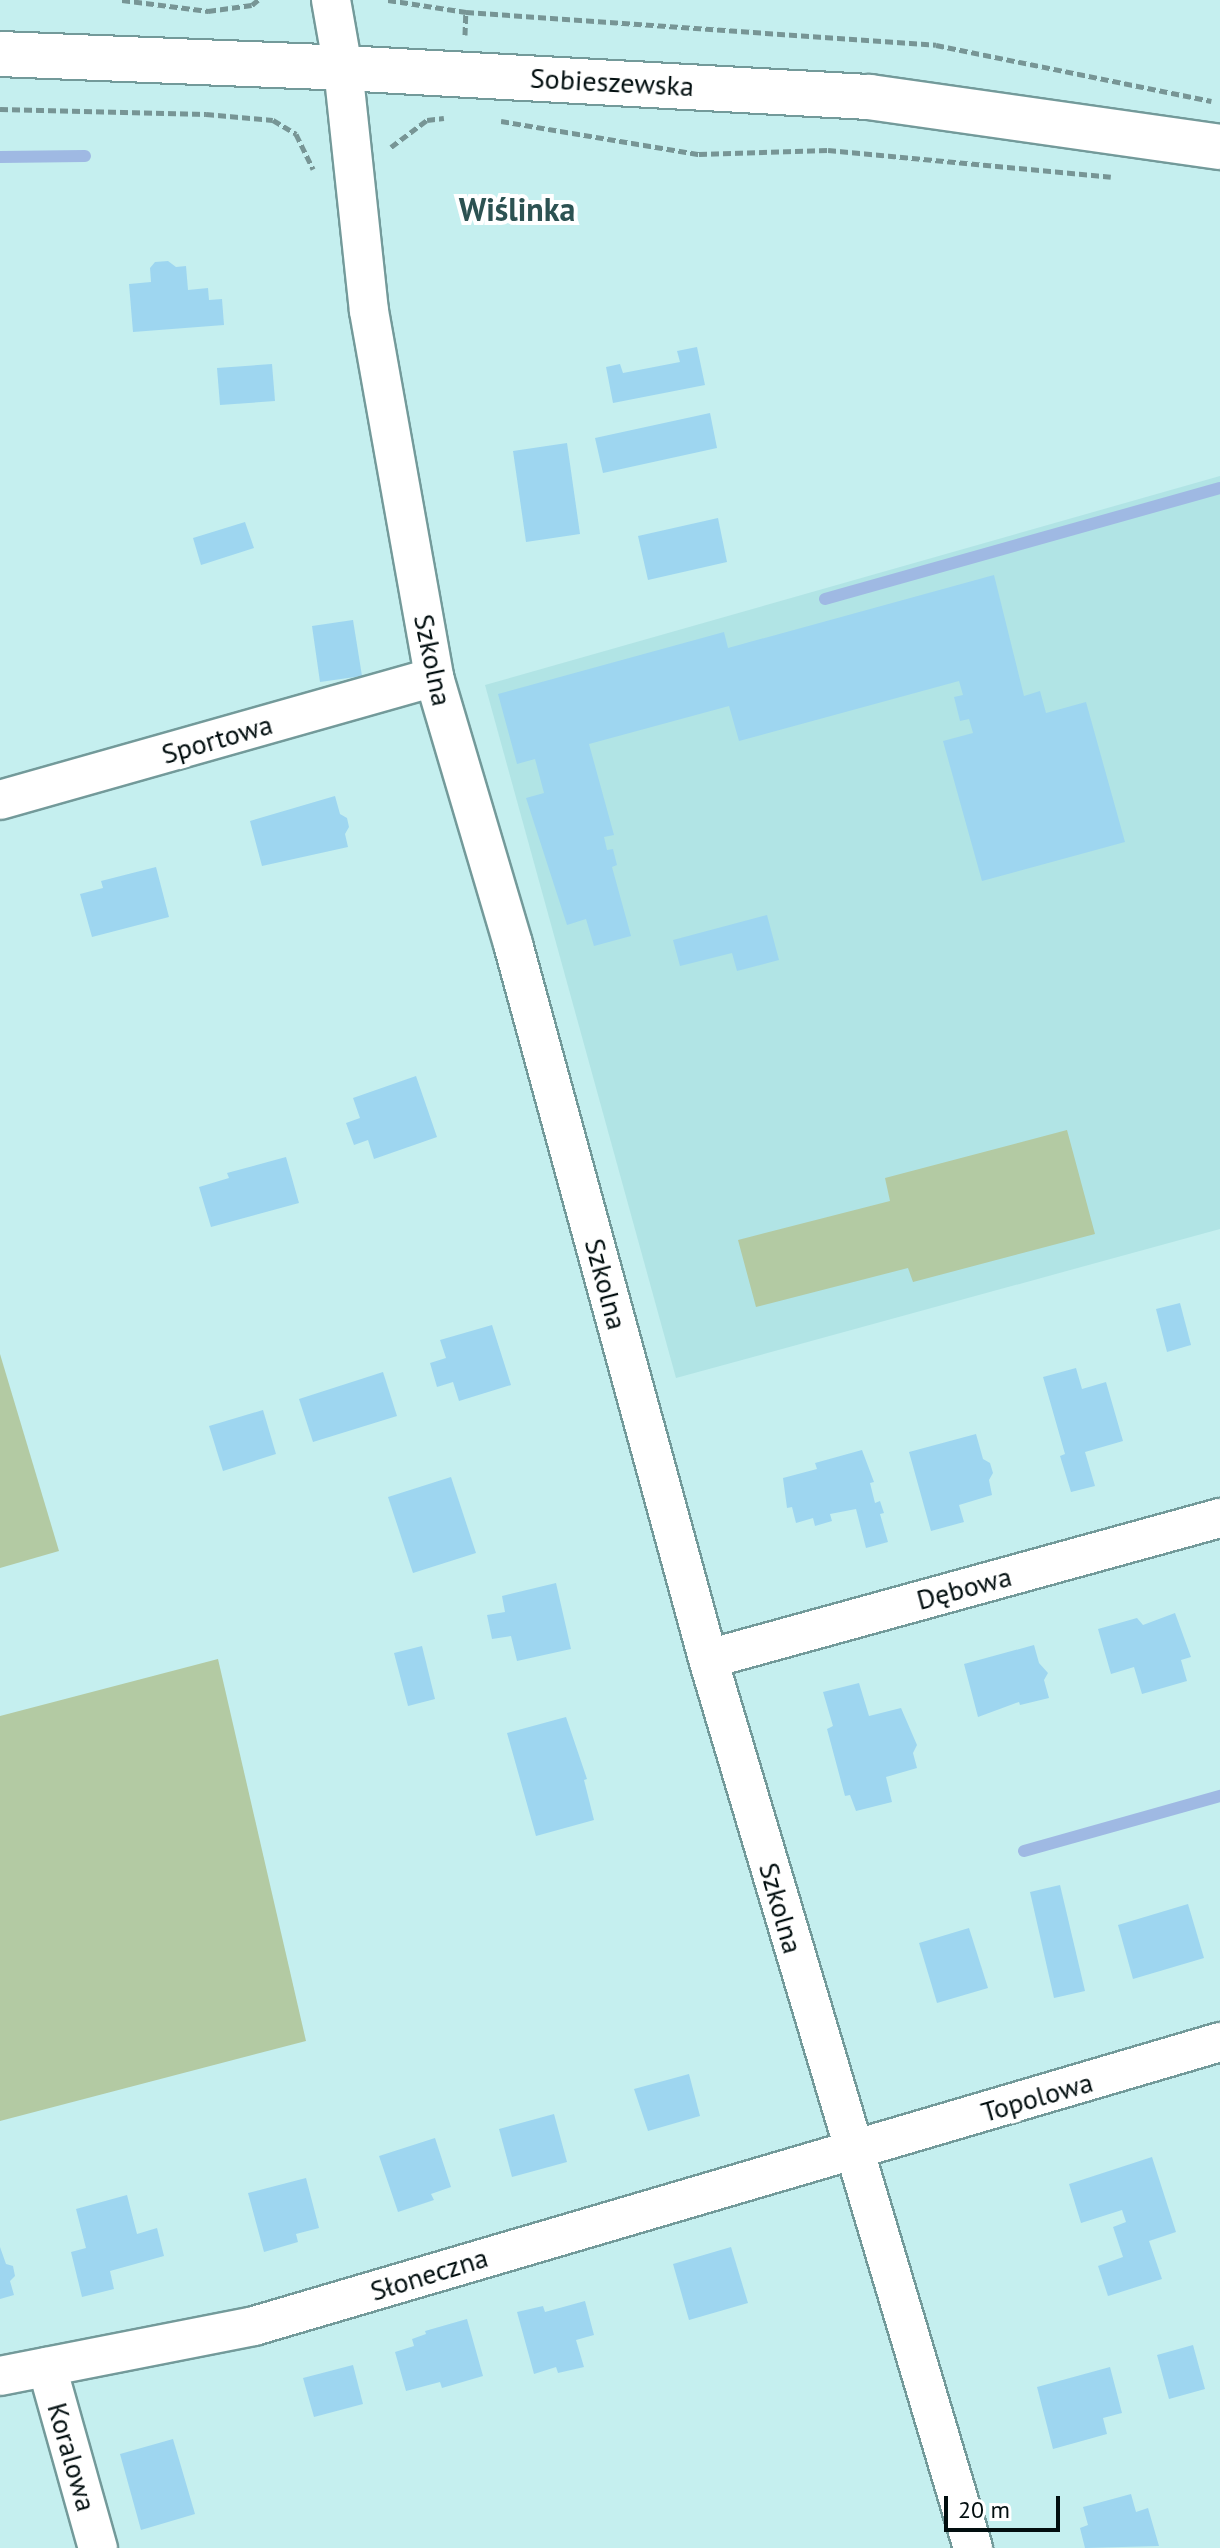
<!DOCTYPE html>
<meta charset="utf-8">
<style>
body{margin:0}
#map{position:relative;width:1220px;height:2548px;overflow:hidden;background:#c5efef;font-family:"PT Sans",sans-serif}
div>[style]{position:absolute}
.built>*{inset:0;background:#b1e4e5}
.green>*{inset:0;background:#b3caa3}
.stream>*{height:12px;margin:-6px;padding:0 6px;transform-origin:6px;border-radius:6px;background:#9fb9e3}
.building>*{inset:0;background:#9ed6f0}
.path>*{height:5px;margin-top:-2.5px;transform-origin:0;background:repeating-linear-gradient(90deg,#779595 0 8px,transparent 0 12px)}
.roads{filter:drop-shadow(2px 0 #739a9a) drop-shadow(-2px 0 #739a9a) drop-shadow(0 2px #739a9a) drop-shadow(0 -2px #739a9a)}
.minor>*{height:38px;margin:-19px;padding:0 19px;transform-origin:19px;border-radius:19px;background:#fff}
.secondary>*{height:44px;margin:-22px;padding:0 22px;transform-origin:22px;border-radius:22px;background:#fff}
span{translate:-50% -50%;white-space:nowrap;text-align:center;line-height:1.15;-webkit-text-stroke:8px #fff;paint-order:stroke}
.street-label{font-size:28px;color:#020e0f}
.quarter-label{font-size:32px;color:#2c5252;font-weight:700}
.scale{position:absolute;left:944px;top:2496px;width:116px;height:36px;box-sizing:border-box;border:4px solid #020e0f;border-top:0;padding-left:10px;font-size:24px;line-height:28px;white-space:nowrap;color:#020e0f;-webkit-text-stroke:6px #fff;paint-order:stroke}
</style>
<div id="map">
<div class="built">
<i style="clip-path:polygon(1220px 476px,1220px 1229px,676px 1378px,485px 685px)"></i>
</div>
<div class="green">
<i style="clip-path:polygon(1067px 1130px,1095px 1234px,913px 1282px,908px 1268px,756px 1307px,738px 1240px,890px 1201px,885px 1178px)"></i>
<i style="clip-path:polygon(0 1354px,59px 1551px,0 1568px)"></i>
<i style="clip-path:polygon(218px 1659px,306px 2041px,0 2121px,0 1716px)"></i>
</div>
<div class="stream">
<i style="left:0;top:157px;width:85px;rotate:-0.7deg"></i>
<i style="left:825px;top:599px;width:410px;rotate:-15.7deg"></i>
<i style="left:1024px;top:1851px;width:204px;rotate:-15.7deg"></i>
</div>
<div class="building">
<i style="clip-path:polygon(168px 261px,176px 267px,186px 266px,188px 290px,208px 288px,209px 300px,222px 299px,224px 325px,133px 332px,129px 284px,151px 282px,150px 268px,155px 262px)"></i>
<i style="clip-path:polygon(697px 347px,705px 385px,613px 403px,606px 367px,620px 364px,623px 373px,680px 362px,677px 351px)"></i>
<i style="clip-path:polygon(272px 364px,275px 401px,220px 405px,217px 368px)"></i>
<i style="clip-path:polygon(710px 413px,717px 448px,603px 473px,595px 438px)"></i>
<i style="clip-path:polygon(567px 443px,580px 534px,526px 542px,513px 451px)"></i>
<i style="clip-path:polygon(718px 518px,727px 562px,648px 580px,638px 536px)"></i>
<i style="clip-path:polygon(245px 522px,254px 548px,201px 565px,193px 538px)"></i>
<i style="clip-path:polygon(994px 575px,1024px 696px,1040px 691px,1046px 713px,1086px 702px,1125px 842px,982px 881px,943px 741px,973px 733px,969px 719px,960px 721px,954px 697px,963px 695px,959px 681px,739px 741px,729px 706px,589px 744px,614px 835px,604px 837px,607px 850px,613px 849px,617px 865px,612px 867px,631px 936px,594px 946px,586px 919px,567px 925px,526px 798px,544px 793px,535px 759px,517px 764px,498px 694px,724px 632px,728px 648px)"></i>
<i style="clip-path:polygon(353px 620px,362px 676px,320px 682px,312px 626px)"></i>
<i style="clip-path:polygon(335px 796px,340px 814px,347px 818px,349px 827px,345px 834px,348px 847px,262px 866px,250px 821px)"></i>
<i style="clip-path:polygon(156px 867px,169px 917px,92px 937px,80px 894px,103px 888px,101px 881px)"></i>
<i style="clip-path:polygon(767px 915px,779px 960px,737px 971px,732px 953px,680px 966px,673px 940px)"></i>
<i style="clip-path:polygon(416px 1076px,437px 1137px,374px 1159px,368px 1140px,354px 1145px,346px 1123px,360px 1118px,353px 1098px)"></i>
<i style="clip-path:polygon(286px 1157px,299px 1203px,211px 1227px,199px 1187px,229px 1178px,227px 1173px)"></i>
<i style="clip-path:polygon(1180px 1303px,1191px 1345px,1167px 1352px,1156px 1309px)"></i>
<i style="clip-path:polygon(492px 1325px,511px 1385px,459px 1401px,453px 1382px,437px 1387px,430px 1363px,446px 1358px,440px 1340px)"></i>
<i style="clip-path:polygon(1076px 1368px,1082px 1389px,1106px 1382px,1123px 1441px,1085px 1452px,1095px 1486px,1071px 1492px,1060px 1456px,1065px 1454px,1043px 1377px)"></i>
<i style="clip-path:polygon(383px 1372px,397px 1416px,313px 1442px,299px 1399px)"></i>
<i style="clip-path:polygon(263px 1410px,276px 1454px,223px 1471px,209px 1426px)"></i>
<i style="clip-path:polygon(976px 1434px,983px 1459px,990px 1463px,993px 1473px,989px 1480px,992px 1495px,959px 1505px,964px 1522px,931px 1531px,909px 1452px)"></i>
<i style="clip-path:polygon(862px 1450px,874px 1482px,870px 1483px,875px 1503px,880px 1501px,884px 1513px,880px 1514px,888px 1542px,866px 1548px,856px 1509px,830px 1514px,832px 1521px,815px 1526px,813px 1518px,796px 1523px,792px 1507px,787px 1508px,783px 1478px,817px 1469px,815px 1463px)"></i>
<i style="clip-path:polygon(451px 1477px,476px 1553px,413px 1573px,388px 1497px)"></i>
<i style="clip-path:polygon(556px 1583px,571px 1649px,517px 1661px,511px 1636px,492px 1639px,487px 1615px,505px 1612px,502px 1596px)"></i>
<i style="clip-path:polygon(1175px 1613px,1191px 1657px,1181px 1660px,1187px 1681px,1142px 1694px,1134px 1667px,1111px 1674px,1098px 1629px,1137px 1618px,1143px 1625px)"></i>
<i style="clip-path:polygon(1034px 1645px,1039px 1663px,1048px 1673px,1044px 1680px,1049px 1698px,1020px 1705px,1019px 1702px,978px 1717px,964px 1664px)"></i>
<i style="clip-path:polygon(422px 1646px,435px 1699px,408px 1706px,394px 1653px)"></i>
<i style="clip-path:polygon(859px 1683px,869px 1716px,901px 1708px,917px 1745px,913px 1753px,917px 1768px,886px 1777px,892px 1802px,856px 1811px,850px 1795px,845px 1796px,827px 1729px,833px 1726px,823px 1692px)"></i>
<i style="clip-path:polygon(566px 1717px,587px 1779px,584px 1780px,594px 1820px,536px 1836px,507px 1733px)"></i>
<i style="clip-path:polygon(1060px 1885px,1085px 1991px,1054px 1998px,1030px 1892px)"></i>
<i style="clip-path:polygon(1188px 1904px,1204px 1958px,1133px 1979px,1118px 1925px)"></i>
<i style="clip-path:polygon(969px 1928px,988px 1988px,937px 2003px,919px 1943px)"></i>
<i style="clip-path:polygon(689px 2074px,700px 2116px,648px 2131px,634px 2089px)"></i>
<i style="clip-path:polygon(554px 2114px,567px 2162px,512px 2177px,499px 2129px)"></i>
<i style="clip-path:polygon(435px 2138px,451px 2187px,431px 2194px,434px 2200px,398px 2212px,379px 2156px)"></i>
<i style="clip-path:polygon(1152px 2157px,1176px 2232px,1149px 2241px,1162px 2279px,1108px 2296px,1098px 2266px,1123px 2257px,1113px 2227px,1126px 2222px,1122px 2210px,1081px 2223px,1069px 2184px)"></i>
<i style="clip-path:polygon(306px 2178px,319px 2228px,296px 2234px,298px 2242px,264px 2252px,248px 2193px)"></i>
<i style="clip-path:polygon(127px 2195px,137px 2234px,157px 2228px,164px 2256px,110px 2271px,114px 2289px,82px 2297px,71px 2252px,86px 2248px,76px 2209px)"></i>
<i style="clip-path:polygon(0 2247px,6px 2264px,13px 2266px,15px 2276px,10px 2281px,14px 2295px,0 2299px)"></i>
<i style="clip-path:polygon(731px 2247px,748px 2303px,689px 2320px,673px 2264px)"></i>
<i style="clip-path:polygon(585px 2301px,594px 2335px,576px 2340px,584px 2367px,558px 2373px,556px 2367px,534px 2374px,517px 2312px,543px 2306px,545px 2312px)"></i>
<i style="clip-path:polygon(467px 2319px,483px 2376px,442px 2388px,440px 2382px,406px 2391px,395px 2352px,414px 2346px,412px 2339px,426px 2334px,425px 2331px)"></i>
<i style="clip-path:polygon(1193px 2345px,1205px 2389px,1169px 2399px,1157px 2355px)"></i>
<i style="clip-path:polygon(353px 2365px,363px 2404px,314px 2417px,303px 2378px)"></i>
<i style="clip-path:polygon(1110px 2367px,1122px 2413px,1103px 2418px,1107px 2434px,1053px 2449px,1037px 2387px)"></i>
<i style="clip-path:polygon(173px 2439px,195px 2514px,141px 2530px,120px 2454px)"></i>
<i style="clip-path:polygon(1131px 2494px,1136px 2512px,1148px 2508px,1159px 2546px,1085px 2548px,1080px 2528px,1088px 2525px,1083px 2507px)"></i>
</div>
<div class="path">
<i style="left:122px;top:0;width:87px;rotate:7.3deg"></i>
<i style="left:208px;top:11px;width:44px;rotate:-7.8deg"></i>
<i style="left:252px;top:5px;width:8px;rotate:-40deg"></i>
<i style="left:388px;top:0;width:79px;rotate:8.7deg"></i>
<i style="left:466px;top:12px;width:471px;rotate:4deg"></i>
<i style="left:936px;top:45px;width:281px;rotate:11.5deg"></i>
<i style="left:465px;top:35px;width:23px;rotate:-88deg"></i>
<i style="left:0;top:109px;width:206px;rotate:1.4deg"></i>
<i style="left:206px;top:114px;width:67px;rotate:5.1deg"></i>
<i style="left:273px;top:120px;width:27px;rotate:31deg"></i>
<i style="left:296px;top:134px;width:39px;rotate:64deg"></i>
<i style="left:501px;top:121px;width:201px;rotate:9.5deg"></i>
<i style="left:699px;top:154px;width:129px;rotate:-1.8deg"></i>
<i style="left:828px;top:150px;width:284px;rotate:5.4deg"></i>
<i style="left:391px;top:147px;width:45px;rotate:-36.9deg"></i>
<i style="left:427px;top:120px;width:17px;rotate:-7deg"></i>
</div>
<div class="roads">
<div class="minor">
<i style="left:331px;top:0;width:69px;rotate:80deg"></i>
<i style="left:343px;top:68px;width:244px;rotate:83.9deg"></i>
<i style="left:369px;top:311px;width:372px;rotate:79.9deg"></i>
<i style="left:434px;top:677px;width:278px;rotate:73.5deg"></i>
<i style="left:513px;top:944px;width:741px;rotate:74.74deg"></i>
<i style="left:708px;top:1659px;width:928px;rotate:73.4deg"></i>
<i style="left:0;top:800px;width:451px;rotate:-15.8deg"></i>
<i style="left:708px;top:1659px;width:531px;rotate:-15.4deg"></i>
<i style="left:47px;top:2367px;width:188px;rotate:74.3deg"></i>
<i style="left:0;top:2376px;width:259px;rotate:-11.1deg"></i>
<i style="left:254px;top:2326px;width:1007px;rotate:-16.38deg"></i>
</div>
<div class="secondary">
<i style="left:0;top:54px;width:343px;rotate:2.3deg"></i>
<i style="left:343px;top:68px;width:527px;rotate:3.16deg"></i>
<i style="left:869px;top:97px;width:355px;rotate:8.1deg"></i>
</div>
</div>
<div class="street-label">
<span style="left:612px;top:82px;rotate:3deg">Sobieszewska</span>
<span style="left:433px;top:660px;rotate:78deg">Szkolna</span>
<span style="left:217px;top:739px;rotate:-16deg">Sportowa</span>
<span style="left:606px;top:1284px;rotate:75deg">Szkolna</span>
<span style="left:964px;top:1588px;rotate:-15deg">Dębowa</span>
<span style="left:781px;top:1908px;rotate:74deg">Szkolna</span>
<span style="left:1037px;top:2097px;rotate:-16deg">Topolowa</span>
<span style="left:429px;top:2274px;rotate:-17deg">Słoneczna</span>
<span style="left:72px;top:2457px;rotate:74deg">Koralowa</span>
</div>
<div class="quarter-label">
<span style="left:517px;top:209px">Wiślinka</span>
</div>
<div class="scale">20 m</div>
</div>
